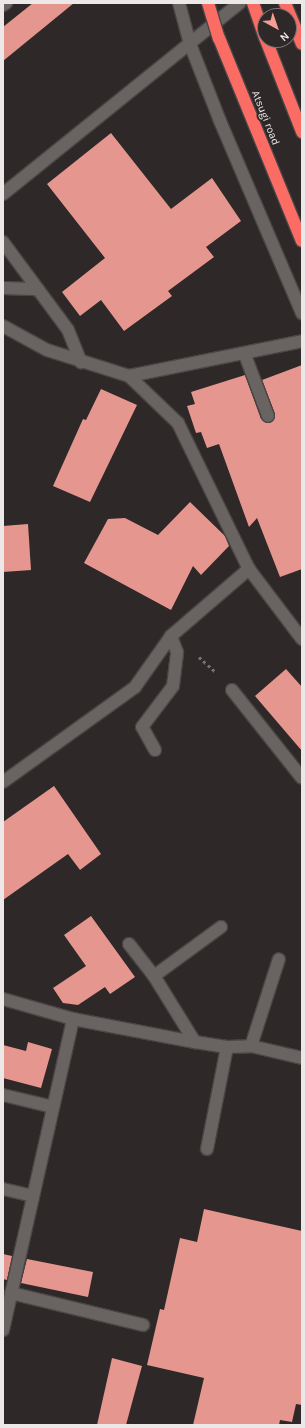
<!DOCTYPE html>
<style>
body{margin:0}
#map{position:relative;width:305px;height:1428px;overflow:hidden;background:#2e2828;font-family:Karla,sans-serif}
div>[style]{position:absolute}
.building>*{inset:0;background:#e5968e}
.path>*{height:2.5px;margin-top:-1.25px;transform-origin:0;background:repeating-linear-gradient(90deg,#756f6f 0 3px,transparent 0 6px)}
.roads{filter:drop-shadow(1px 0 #494545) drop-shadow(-1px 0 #494545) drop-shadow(0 1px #494545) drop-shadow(0 -1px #494545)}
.minor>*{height:12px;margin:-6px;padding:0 6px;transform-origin:6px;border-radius:6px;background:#696362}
.highway>*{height:12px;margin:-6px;padding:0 6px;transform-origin:6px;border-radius:6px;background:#fb6c65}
.bridges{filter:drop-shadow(1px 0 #494545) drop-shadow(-1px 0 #494545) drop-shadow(0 1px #494545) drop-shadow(0 -1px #494545)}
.highway-bridge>*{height:12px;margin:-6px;padding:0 6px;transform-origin:6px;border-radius:6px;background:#fb6c65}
span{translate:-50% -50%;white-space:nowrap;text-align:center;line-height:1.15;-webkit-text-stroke:4px #2e2828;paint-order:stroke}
.street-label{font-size:11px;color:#ece8e8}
.frame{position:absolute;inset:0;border:4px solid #ece8e8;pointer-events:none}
.north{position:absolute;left:257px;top:8px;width:40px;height:40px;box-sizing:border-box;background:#2e2828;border:1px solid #7a7575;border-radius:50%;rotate:140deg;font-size:11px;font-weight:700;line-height:16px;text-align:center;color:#ece8e8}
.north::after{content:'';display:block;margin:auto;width:14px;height:18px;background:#f59c94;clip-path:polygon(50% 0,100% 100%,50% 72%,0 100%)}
</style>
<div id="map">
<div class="building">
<i style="clip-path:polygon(33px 3px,74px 3px,3px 61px,3px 27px)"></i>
<i style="clip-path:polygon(111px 133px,171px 209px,212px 178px,241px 221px,206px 247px,214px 257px,168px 291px,172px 296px,124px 331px,101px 300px,80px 316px,62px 292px,105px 258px,47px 184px)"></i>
<i style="clip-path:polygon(302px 365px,302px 569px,280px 577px,257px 518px,249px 527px,219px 444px,207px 448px,201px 432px,196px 433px,187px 406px,195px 404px,191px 392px,245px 375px,261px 419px,270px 423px,275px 414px,262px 380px)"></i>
<i style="clip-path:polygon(101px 389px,137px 405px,90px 502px,53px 486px,83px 419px,86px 420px)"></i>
<i style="clip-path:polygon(190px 502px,225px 536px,229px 546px,201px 575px,193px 566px,171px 610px,84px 563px,108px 519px,125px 518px,158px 535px)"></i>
<i style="clip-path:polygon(28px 524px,31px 570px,3px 572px,3px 526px)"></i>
<i style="clip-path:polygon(286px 669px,302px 687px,302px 751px,255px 696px)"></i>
<i style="clip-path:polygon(54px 786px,101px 854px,80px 870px,68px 854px,3px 900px,3px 822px)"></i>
<i style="clip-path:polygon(91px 916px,135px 977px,110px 994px,105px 987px,78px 1005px,63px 1003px,53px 988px,86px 966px,64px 935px)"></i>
<i style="clip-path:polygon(28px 1042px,52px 1049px,41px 1088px,3px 1078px,3px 1045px,26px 1051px)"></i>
<i style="clip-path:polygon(204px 1209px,302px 1231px,302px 1405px,296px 1404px,292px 1422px,280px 1420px,279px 1425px,193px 1425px,204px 1378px,147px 1365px,160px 1309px,164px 1310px,180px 1238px,197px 1242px)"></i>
<i style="clip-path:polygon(3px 1254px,12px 1256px,7px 1280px,3px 1279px)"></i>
<i style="clip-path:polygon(27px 1259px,93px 1272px,88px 1297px,21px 1283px)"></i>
<i style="clip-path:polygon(112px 1358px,142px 1366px,126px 1425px,97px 1425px)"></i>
</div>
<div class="path">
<i style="left:199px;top:657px;width:24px;rotate:42deg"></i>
</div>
<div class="roads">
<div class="minor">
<i style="left:179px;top:3px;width:42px;rotate:75deg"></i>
<i style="left:190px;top:44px;width:83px;rotate:68.7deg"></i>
<i style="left:220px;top:121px;width:209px;rotate:66.9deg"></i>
<i style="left:3px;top:5px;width:4px;rotate:-34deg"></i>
<i style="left:3px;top:194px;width:304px;rotate:-38.9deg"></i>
<i style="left:3px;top:242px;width:109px;rotate:53.5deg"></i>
<i style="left:68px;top:330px;width:35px;rotate:68deg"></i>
<i style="left:3px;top:288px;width:35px;rotate:2deg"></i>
<i style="left:3px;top:326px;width:50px;rotate:28.6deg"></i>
<i style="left:47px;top:350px;width:86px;rotate:17.6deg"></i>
<i style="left:129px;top:376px;width:177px;rotate:-11.4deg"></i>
<i style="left:245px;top:355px;width:65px;rotate:69.3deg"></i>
<i style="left:129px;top:376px;width:68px;rotate:43.8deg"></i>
<i style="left:178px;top:423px;width:162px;rotate:64.1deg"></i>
<i style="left:249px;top:569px;width:88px;rotate:52.9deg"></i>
<i style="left:232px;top:690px;width:112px;rotate:51.5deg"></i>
<i style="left:155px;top:750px;width:26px;rotate:-119deg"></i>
<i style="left:142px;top:727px;width:51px;rotate:-52.9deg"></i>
<i style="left:173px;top:686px;width:34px;rotate:-83deg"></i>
<i style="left:177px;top:652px;width:17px;rotate:-111deg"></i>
<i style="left:3px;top:782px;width:163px;rotate:-35.7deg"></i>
<i style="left:135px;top:687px;width:62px;rotate:-54.8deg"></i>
<i style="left:171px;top:636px;width:103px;rotate:-40.7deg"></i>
<i style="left:129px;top:944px;width:41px;rotate:52deg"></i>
<i style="left:154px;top:976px;width:78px;rotate:58.2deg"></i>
<i style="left:154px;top:976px;width:83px;rotate:-36.2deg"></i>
<i style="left:3px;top:999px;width:73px;rotate:15.9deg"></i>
<i style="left:73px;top:1019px;width:124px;rotate:10.7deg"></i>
<i style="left:195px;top:1042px;width:32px;rotate:9deg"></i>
<i style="left:227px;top:1047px;width:24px;rotate:-2deg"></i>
<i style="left:251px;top:1046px;width:52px;rotate:13.2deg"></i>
<i style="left:251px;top:1046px;width:91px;rotate:-72.2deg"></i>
<i style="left:3px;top:1095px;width:51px;rotate:13.5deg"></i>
<i style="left:207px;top:1149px;width:104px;rotate:-78.9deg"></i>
<i style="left:3px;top:1189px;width:31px;rotate:13deg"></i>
<i style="left:11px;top:1293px;width:136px;rotate:13.6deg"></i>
<i style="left:3px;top:1330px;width:319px;rotate:-77.3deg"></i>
</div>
<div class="highway">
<i style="left:253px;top:3px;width:37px;rotate:71deg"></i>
<i style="left:285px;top:3px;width:44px;rotate:67.5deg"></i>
<i style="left:266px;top:40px;width:99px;rotate:68.6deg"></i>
</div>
</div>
<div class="bridges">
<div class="highway-bridge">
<i style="left:208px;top:3px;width:37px;rotate:73deg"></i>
<i style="left:219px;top:38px;width:219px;rotate:67.8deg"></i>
</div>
</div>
<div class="street-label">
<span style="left:265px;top:118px;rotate:68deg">Atsugi road</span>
</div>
<div class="frame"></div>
<div class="north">N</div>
</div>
